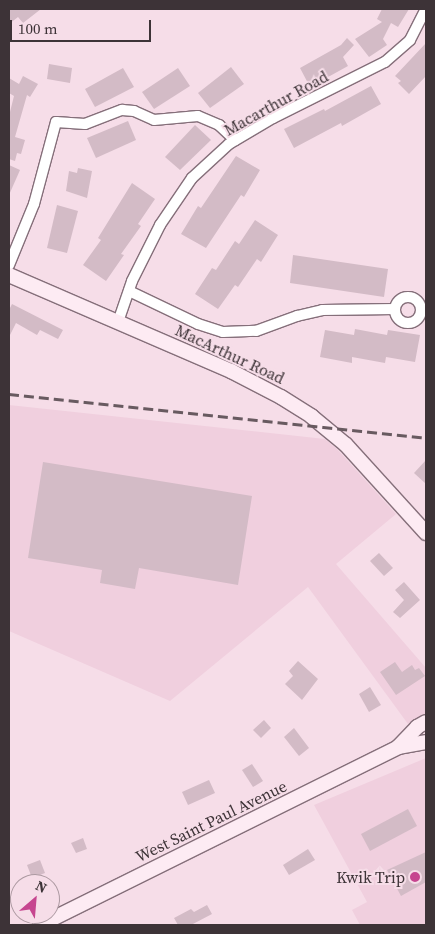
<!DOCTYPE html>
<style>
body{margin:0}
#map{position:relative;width:435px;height:934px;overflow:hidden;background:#f6dde8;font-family:"Source Serif 4",serif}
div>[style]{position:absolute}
.built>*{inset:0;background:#f0cfde}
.building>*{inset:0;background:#d3bbc6}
.roads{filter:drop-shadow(1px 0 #856f7a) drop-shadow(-1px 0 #856f7a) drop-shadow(0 1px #856f7a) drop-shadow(0 -1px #856f7a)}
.street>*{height:10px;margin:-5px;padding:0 5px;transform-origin:5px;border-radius:5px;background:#fff}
.street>.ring{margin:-5px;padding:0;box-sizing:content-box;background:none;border:10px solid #fff;border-radius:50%}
.secondary>*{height:14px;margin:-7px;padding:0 7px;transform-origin:7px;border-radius:7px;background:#fdebf3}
.rail>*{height:3px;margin-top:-1.5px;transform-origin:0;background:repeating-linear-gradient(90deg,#685a60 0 10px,transparent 0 15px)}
.dots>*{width:14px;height:14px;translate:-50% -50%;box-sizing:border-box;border:2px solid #f6dde8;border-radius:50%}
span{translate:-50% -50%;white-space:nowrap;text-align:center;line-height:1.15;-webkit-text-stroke:4px #f6dde8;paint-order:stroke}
.street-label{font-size:16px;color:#3d3337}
.poi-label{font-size:16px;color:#3d3337}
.right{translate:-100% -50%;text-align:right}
.frame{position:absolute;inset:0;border:10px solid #3d3337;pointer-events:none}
.north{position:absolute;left:10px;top:874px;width:50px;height:50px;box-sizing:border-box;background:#f6dde8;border:1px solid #ac99a1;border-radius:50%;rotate:27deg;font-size:14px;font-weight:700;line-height:20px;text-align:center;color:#3d3337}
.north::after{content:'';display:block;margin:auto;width:18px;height:22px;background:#c6458f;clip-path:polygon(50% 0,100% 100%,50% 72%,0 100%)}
.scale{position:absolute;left:10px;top:20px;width:141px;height:22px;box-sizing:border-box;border:2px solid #3d3337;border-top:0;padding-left:6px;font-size:15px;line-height:18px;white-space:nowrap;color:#3d3337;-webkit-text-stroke:4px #f6dde8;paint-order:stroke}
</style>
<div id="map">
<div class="built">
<i style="clip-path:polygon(9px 405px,325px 439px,337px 449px,396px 514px,336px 564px,426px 668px,426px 715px,408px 724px,308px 587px,170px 701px,9px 631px)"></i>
<i style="clip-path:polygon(426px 758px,426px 925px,360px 925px,352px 910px,367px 902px,314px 805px)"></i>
</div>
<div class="building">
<i style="clip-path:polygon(9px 9px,41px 9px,23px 23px,18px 17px,9px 24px)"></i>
<i style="clip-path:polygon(382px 9px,409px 9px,398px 27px,391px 23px,383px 39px,387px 45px,369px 57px,355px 39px,382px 22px,377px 19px)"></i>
<i style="clip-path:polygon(347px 38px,354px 45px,343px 57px,348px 66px,310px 87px,300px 68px,341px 45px)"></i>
<i style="clip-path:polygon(426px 43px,426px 76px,409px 94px,398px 83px,401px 81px,395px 76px)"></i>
<i style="clip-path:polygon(49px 64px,72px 68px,70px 83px,47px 79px)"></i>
<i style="clip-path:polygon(231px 67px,244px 84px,210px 108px,198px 93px)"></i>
<i style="clip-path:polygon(123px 68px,134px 87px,95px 107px,85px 89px)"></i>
<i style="clip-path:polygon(178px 68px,190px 86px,154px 109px,142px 92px)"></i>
<i style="clip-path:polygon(23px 76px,38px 84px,30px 97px,27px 95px,15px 137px,25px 140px,21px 154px,17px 153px,15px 161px,9px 159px,9px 116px,14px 96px,9px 93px,9px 78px,19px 84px)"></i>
<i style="clip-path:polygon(371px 86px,381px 104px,342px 126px,341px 123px,294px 148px,284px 129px,324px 109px,325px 111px)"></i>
<i style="clip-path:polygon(128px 121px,136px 140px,96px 158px,87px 138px)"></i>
<i style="clip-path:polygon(195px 125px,211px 140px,180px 170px,165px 157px)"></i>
<i style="clip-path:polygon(236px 156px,260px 170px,244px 197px,241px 195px,206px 248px,181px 234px,198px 206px,201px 208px)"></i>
<i style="clip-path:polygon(9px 165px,20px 170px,9px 195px)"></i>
<i style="clip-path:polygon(78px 168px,92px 171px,87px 198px,66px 191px,69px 171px,77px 173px)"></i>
<i style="clip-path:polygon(132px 183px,155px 199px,138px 224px,141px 226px,121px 254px,124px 255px,106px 281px,83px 265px,101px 240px,98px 238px)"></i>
<i style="clip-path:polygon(57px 205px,78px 211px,67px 253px,47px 248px)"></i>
<i style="clip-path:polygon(255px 220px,278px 235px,261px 262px,257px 259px,238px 287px,235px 285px,218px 309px,195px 294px,212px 268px,216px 270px,235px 241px,239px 244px)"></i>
<i style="clip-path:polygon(293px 255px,388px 269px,384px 297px,290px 283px)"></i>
<i style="clip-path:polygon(12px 304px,63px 330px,58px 339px,40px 330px,37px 335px,16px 323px,9px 337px,9px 310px)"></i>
<i style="clip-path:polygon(355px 329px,387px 335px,388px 330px,420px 335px,415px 362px,386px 357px,385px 363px,352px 357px,352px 363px,320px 357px,325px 330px,354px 335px)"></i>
<i style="clip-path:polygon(426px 460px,426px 484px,414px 473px)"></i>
<i style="clip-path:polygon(43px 462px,252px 496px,238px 585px,139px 568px,135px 589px,100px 583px,102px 570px,28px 558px)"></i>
<i style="clip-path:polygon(379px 553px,393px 568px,384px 576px,370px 561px)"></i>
<i style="clip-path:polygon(404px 582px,420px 600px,400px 618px,393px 612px,404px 600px,395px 590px)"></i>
<i style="clip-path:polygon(298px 661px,318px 679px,302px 700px,285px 684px,293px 676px,289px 671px)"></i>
<i style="clip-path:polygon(395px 662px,402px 672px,412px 665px,415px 670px,419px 668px,425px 676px,396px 695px,380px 672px)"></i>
<i style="clip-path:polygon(370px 687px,381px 705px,369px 712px,359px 694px)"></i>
<i style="clip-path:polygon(264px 720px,271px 728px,261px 738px,253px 730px)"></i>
<i style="clip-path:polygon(294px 728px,309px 748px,299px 756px,284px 737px)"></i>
<i style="clip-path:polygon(252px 764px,263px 781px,253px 787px,242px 770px)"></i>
<i style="clip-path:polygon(209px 780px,215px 793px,188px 805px,182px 792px)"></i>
<i style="clip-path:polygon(408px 809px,417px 826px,370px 851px,361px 834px)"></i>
<i style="clip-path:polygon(83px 838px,87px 849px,76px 853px,71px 843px)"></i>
<i style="clip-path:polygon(308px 849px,315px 860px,289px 875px,283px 865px)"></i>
<i style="clip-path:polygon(426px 852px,426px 882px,401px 896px,387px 870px)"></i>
<i style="clip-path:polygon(40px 860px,45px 873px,32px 878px,27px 865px)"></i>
<i style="clip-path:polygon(207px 905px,212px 914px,191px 925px,178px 925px,174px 918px,191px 909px,194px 912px)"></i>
</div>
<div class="roads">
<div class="street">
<i style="left:9px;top:265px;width:66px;rotate:-67.7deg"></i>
<i style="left:34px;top:204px;width:85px;rotate:-75deg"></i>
<i style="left:56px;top:122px;width:29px;rotate:4deg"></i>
<i style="left:85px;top:124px;width:40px;rotate:-21deg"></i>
<i style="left:122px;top:110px;width:12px;rotate:5deg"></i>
<i style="left:134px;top:111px;width:22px;rotate:24deg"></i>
<i style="left:154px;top:120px;width:44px;rotate:-5.2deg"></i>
<i style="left:198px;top:116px;width:23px;rotate:23deg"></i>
<i style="left:219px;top:125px;width:22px;rotate:43deg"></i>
<i style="left:129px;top:291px;width:76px;rotate:25.6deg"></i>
<i style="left:198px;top:324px;width:26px;rotate:18deg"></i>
<i style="left:223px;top:332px;width:33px;rotate:-2deg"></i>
<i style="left:256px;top:331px;width:44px;rotate:-20.1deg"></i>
<i style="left:297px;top:316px;width:26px;rotate:-13deg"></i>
<i style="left:322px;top:310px;width:73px;rotate:-0.8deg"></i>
<i class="ring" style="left:395px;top:297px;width:16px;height:16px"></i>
<i style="left:118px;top:322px;width:43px;rotate:-71.1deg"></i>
<i style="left:132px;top:281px;width:63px;rotate:-63.4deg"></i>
<i style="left:160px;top:225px;width:57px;rotate:-55.8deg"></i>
<i style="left:192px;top:178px;width:50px;rotate:-42.6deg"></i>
<i style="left:229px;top:144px;width:51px;rotate:-30.6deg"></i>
<i style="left:273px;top:118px;width:125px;rotate:-26.6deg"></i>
<i style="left:385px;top:62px;width:33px;rotate:-41deg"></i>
<i style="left:410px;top:40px;width:35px;rotate:-63deg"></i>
</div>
<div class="secondary">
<i style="left:9px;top:275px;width:242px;rotate:23.4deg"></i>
<i style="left:231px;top:371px;width:56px;rotate:27.5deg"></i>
<i style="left:281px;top:397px;width:36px;rotate:32deg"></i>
<i style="left:311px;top:416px;width:45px;rotate:39.6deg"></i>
<i style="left:346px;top:445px;width:119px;rotate:47.7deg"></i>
<i style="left:398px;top:747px;width:28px;rotate:-46deg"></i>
<i style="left:417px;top:727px;width:10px;rotate:-29deg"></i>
<i style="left:40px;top:925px;width:400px;rotate:-26.4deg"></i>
<i style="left:398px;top:747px;width:28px;rotate:-10deg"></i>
</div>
</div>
<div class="rail">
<i style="left:9px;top:394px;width:419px;rotate:6deg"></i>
</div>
<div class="dots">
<i style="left:415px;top:877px;background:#c6458f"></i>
</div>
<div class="street-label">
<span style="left:276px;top:103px;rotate:-29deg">Macarthur Road</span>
<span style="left:230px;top:354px;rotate:25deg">MacArthur Road</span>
<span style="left:211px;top:821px;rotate:-26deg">West Saint Paul Avenue</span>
</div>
<div class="poi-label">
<span class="right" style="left:405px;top:877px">Kwik Trip</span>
</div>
<div class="frame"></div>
<div class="north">N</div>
<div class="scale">100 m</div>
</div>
